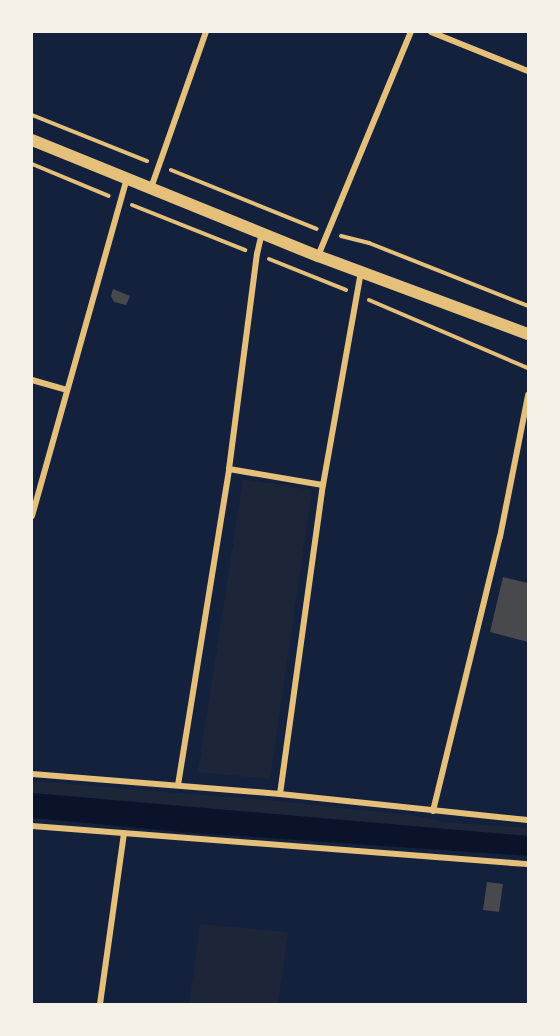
<!DOCTYPE html>
<style>
body{margin:0}
#map{position:relative;width:560px;height:1036px;overflow:hidden;background:#14213d;font-family:"Fira Sans Condensed",sans-serif}
div>[style]{position:absolute}
.green>*{inset:0;background:#1d2539}
.water>*{inset:0;background:#0b132b}
.building>*{inset:0;background:#48494c}
.path>*{height:4px;margin:-2px;padding:0 2px;transform-origin:2px;border-radius:2px;background:#e5c07b}
.minor>*{height:6px;margin:-3px;padding:0 3px;transform-origin:3px;border-radius:3px;background:#e5c07b}
.secondary>*{height:12px;margin:-6px;padding:0 6px;transform-origin:6px;border-radius:6px;background:#e5c07b}
span{translate:-50% -50%;white-space:nowrap;text-align:center;line-height:1.15;-webkit-text-stroke:5px #f6f1e7;paint-order:stroke}
.frame{position:absolute;inset:0;border:33px solid #f6f1e7;pointer-events:none}
</style>
<div id="map">
<div class="green">
<i style="clip-path:polygon(243px 479px,312px 490px,270px 779px,198px 772px)"></i>
<i style="clip-path:polygon(32px 781px,278px 801px,417px 816px,444px 822px,528px 828px,528px 836px,32px 793px)"></i>
<i style="clip-path:polygon(200px 924px,288px 932px,278px 1004px,189px 1004px)"></i>
</div>
<div class="water">
<i style="clip-path:polygon(32px 793px,528px 836px,528px 856px,181px 832px,32px 818px)"></i>
</div>
<div class="building">
<i style="clip-path:polygon(113px 289px,130px 296px,126px 305px,114px 302px,111px 296px)"></i>
<i style="clip-path:polygon(503px 577px,528px 583px,528px 642px,490px 632px)"></i>
<i style="clip-path:polygon(487px 882px,503px 884px,499px 912px,483px 910px)"></i>
</div>
<div class="path">
<i style="left:32px;top:115px;width:124px;rotate:21.8deg"></i>
<i style="left:32px;top:164px;width:83px;rotate:22.6deg"></i>
<i style="left:171px;top:170px;width:157px;rotate:22deg"></i>
<i style="left:132px;top:205px;width:122px;rotate:21.7deg"></i>
<i style="left:341px;top:236px;width:29px;rotate:14deg"></i>
<i style="left:369px;top:243px;width:171px;rotate:21.6deg"></i>
<i style="left:269px;top:259px;width:83px;rotate:21.9deg"></i>
<i style="left:369px;top:300px;width:173px;rotate:23.2deg"></i>
</div>
<div class="minor">
<i style="left:431px;top:32px;width:105px;rotate:21.9deg"></i>
<i style="left:151px;top:188px;width:165px;rotate:-70.6deg"></i>
<i style="left:318px;top:256px;width:243px;rotate:-67.5deg"></i>
<i style="left:32px;top:380px;width:36px;rotate:16deg"></i>
<i style="left:229px;top:469px;width:95px;rotate:9.7deg"></i>
<i style="left:32px;top:516px;width:350px;rotate:-74.3deg"></i>
<i style="left:32px;top:774px;width:249px;rotate:4.6deg"></i>
<i style="left:280px;top:794px;width:249px;rotate:6deg"></i>
<i style="left:178px;top:785px;width:320px;rotate:-80.8deg"></i>
<i style="left:229px;top:469px;width:217px;rotate:-82.6deg"></i>
<i style="left:257px;top:254px;width:22px;rotate:-77deg"></i>
<i style="left:280px;top:794px;width:312px;rotate:-82.1deg"></i>
<i style="left:323px;top:485px;width:216px;rotate:-79.9deg"></i>
<i style="left:433px;top:811px;width:282px;rotate:-76.3deg"></i>
<i style="left:500px;top:537px;width:145px;rotate:-78.8deg"></i>
<i style="left:32px;top:826px;width:497px;rotate:4.4deg"></i>
<i style="left:100px;top:1004px;width:172px;rotate:-82deg"></i>
</div>
<div class="secondary">
<i style="left:32px;top:140px;width:309px;rotate:22.1deg"></i>
<i style="left:318px;top:256px;width:224px;rotate:20.4deg"></i>
</div>
<div class="frame"></div>
</div>
